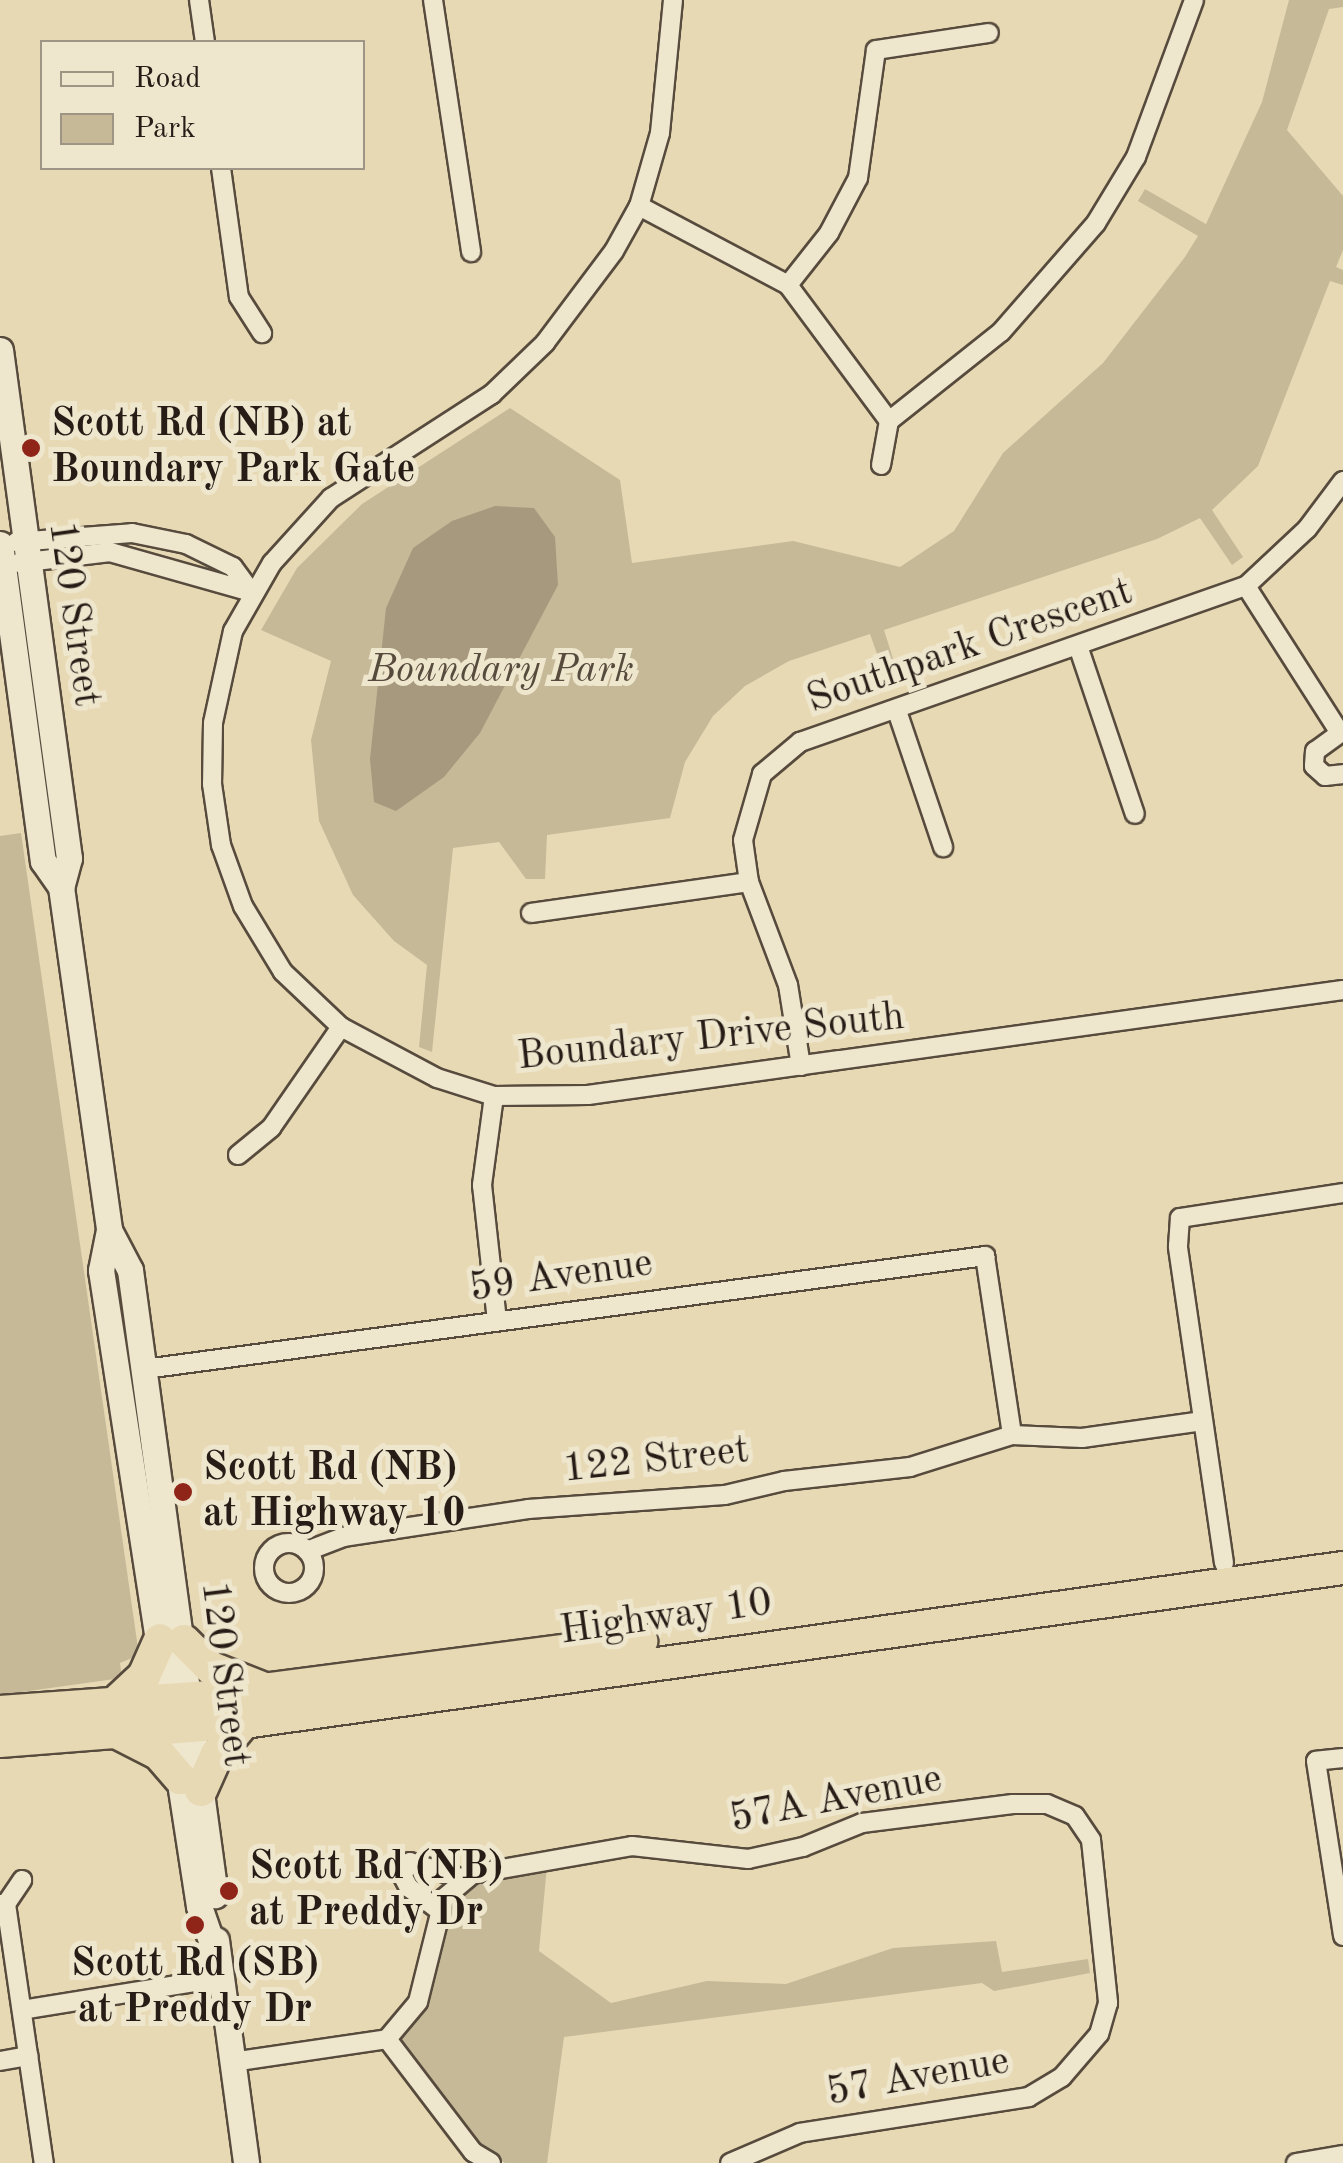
<!DOCTYPE html>
<style>
body{margin:0}
#map{position:relative;width:1343px;height:2163px;overflow:hidden;background:#e7d9b3;font-family:"Old Standard TT",serif}
div>[style]{position:absolute}
.green>*{inset:0;background:#c6b998}
.water>*{inset:0;background:#a6997e}
.roads{filter:drop-shadow(2px 0 #574b3d) drop-shadow(-2px 0 #574b3d) drop-shadow(0 2px #574b3d) drop-shadow(0 -2px #574b3d)}
.street>*{height:18px;margin:-9px;padding:0 9px;transform-origin:9px;border-radius:9px;background:#efe6ce}
.street>.ring{margin:-9px;padding:0;box-sizing:content-box;background:none;border:18px solid #efe6ce;border-radius:50%}
.secondary>*{height:25px;margin:-12.5px;padding:0 12.5px;transform-origin:12.5px;border-radius:12.5px;background:#efe6ce}
.highway>*{height:32px;margin:-16px;padding:0 16px;transform-origin:16px;border-radius:16px;background:#e7d9b3}
.dots>*{width:28px;height:28px;translate:-50% -50%;box-sizing:border-box;border:5px solid #efe6ce;border-radius:50%}
span{translate:-50% -50%;white-space:nowrap;text-align:center;line-height:1.15;-webkit-text-stroke:10px #efe6ce;paint-order:stroke}
.poi-label{font-size:40px;color:#271c16;font-weight:700}
.left{translate:0 -50%;text-align:left}
.street-label{font-size:40px;color:#271c16}
.park-label{font-size:40px;color:#574b3d;font-style:italic}
.legend{position:absolute;left:40px;top:40px;width:325px;height:130px;box-sizing:border-box;background:#efe6ce;border:2px solid #9f9584;margin:0;padding:12px 18px;list-style:none;font-size:30px;color:#271c16}
.legend li{display:flex;align-items:center;gap:20px;height:50px}
.legend b{width:50px;border:2px solid #9f9584}
</style>
<div id="map">
<div class="green">
<i style="clip-path:polygon(1289px 0,1343px 0,1343px 7px,1329px 9px,1287px 130px,1343px 196px,1343px 250px,1336px 267px,1343px 270px,1343px 285px,1330px 281px,1258px 466px,1212px 510px,1243px 557px,1232px 565px,1200px 518px,1157px 539px,884px 630px,901px 684px,889px 688px,870px 634px,789px 661px,745px 686px,713px 716px,685px 762px,670px 818px,547px 835px,545px 879px,526px 879px,499px 842px,453px 848px,432px 1052px,419px 1047px,427px 965px,394px 941px,353px 895px,319px 821px,311px 740px,331px 661px,261px 630px,297px 568px,362px 504px,510px 408px,620px 480px,632px 563px,793px 541px,900px 567px,954px 531px,1003px 453px,1103px 363px,1185px 257px,1198px 236px,1138px 201px,1145px 189px,1206px 224px,1262px 102px)"></i>
<i style="clip-path:polygon(21px 833px,139px 1655px,120px 1663px,122px 1678px,0 1695px,0 836px)"></i>
<i style="clip-path:polygon(547px 1866px,539px 1951px,611px 2003px,707px 1981px,786px 1984px,893px 1948px,996px 1941px,1002px 1972px,1088px 1959px,1090px 1973px,994px 1991px,982px 1983px,564px 2037px,547px 2163px,505px 2163px,475px 2146px,394px 2040px,447px 1902px,475px 1880px)"></i>
</div>
<div class="water">
<i style="clip-path:polygon(495px 506px,534px 508px,555px 537px,558px 585px,480px 733px,444px 777px,396px 811px,374px 802px,370px 759px,386px 608px,413px 548px,452px 521px)"></i>
</div>
<div class="roads">
<div class="street">
<i style="left:199px;top:0;width:42px;rotate:81.9deg"></i>
<i style="left:433px;top:0;width:255px;rotate:81.4deg"></i>
<i style="left:673px;top:0;width:134px;rotate:95.6deg"></i>
<i style="left:660px;top:133px;width:76px;rotate:106deg"></i>
<i style="left:639px;top:206px;width:51px;rotate:119.1deg"></i>
<i style="left:614px;top:251px;width:115px;rotate:126.9deg"></i>
<i style="left:545px;top:343px;width:74px;rotate:136.1deg"></i>
<i style="left:492px;top:394px;width:192px;rotate:147.1deg"></i>
<i style="left:331px;top:498px;width:88px;rotate:132.2deg"></i>
<i style="left:272px;top:563px;width:78px;rotate:119.8deg"></i>
<i style="left:233px;top:631px;width:94px;rotate:102.3deg"></i>
<i style="left:213px;top:723px;width:61px;rotate:90.9deg"></i>
<i style="left:212px;top:784px;width:62px;rotate:81.6deg"></i>
<i style="left:221px;top:845px;width:65px;rotate:70.2deg"></i>
<i style="left:243px;top:906px;width:77px;rotate:58.8deg"></i>
<i style="left:283px;top:972px;width:80px;rotate:43.5deg"></i>
<i style="left:341px;top:1027px;width:109px;rotate:28deg"></i>
<i style="left:437px;top:1078px;width:60px;rotate:17.5deg"></i>
<i style="left:494px;top:1096px;width:94px;rotate:-0.6deg"></i>
<i style="left:588px;top:1095px;width:762px;rotate:-7.92deg"></i>
<i style="left:221px;top:168px;width:130px;rotate:82.1deg"></i>
<i style="left:239px;top:297px;width:43px;rotate:57.4deg"></i>
<i style="left:639px;top:206px;width:169px;rotate:27.9deg"></i>
<i style="left:788px;top:285px;width:169px;rotate:53.4deg"></i>
<i style="left:889px;top:421px;width:143px;rotate:-38.5deg"></i>
<i style="left:1001px;top:332px;width:145px;rotate:-48.9deg"></i>
<i style="left:1096px;top:223px;width:77px;rotate:-58.8deg"></i>
<i style="left:1136px;top:157px;width:167px;rotate:-69.7deg"></i>
<i style="left:788px;top:285px;width:66px;rotate:-51.7deg"></i>
<i style="left:829px;top:233px;width:62px;rotate:-62.2deg"></i>
<i style="left:858px;top:178px;width:129px;rotate:-82deg"></i>
<i style="left:876px;top:50px;width:114px;rotate:-8.6deg"></i>
<i style="left:881px;top:465px;width:45px;rotate:-79.7deg"></i>
<i style="left:16px;top:542px;width:116px;rotate:-4.4deg"></i>
<i style="left:132px;top:533px;width:55px;rotate:11.5deg"></i>
<i style="left:186px;top:544px;width:52px;rotate:26.1deg"></i>
<i style="left:233px;top:567px;width:31px;rotate:54deg"></i>
<i style="left:19px;top:563px;width:92px;rotate:-6.9deg"></i>
<i style="left:110px;top:552px;width:147px;rotate:15.8deg"></i>
<i style="left:1246px;top:586px;width:174px;rotate:57.4deg"></i>
<i style="left:1079px;top:649px;width:174px;rotate:71.3deg"></i>
<i style="left:897px;top:711px;width:144px;rotate:71.3deg"></i>
<i style="left:1343px;top:731px;width:34px;rotate:144deg"></i>
<i style="left:1315px;top:751px;width:15px;rotate:94deg"></i>
<i style="left:1314px;top:766px;width:15px;rotate:42deg"></i>
<i style="left:1325px;top:776px;width:18px;rotate:-6deg"></i>
<i style="left:531px;top:913px;width:220px;rotate:-8.1deg"></i>
<i style="left:801px;top:1066px;width:82px;rotate:-99.1deg"></i>
<i style="left:788px;top:985px;width:110px;rotate:-110.7deg"></i>
<i style="left:749px;top:882px;width:42px;rotate:-98.1deg"></i>
<i style="left:743px;top:840px;width:69px;rotate:-73.9deg"></i>
<i style="left:762px;top:774px;width:50px;rotate:-40.1deg"></i>
<i style="left:800px;top:742px;width:472px;rotate:-19.3deg"></i>
<i style="left:1246px;top:586px;width:83px;rotate:-43.1deg"></i>
<i style="left:1307px;top:529px;width:60px;rotate:-53.1deg"></i>
<i style="left:494px;top:1096px;width:90px;rotate:97.7deg"></i>
<i style="left:482px;top:1185px;width:137px;rotate:83.7deg"></i>
<i style="left:238px;top:1155px;width:43px;rotate:-39.3deg"></i>
<i style="left:271px;top:1128px;width:123px;rotate:-55.3deg"></i>
<i style="left:145px;top:1369px;width:848px;rotate:-7.66deg"></i>
<i style="left:985px;top:1256px;width:181px;rotate:81.4deg"></i>
<i class="ring" style="left:264px;top:1543px;width:32px;height:32px"></i>
<i style="left:307px;top:1551px;width:39px;rotate:-21deg"></i>
<i style="left:343px;top:1537px;width:187px;rotate:-8.6deg"></i>
<i style="left:528px;top:1509px;width:197px;rotate:-4.1deg"></i>
<i style="left:725px;top:1495px;width:61px;rotate:-13.3deg"></i>
<i style="left:784px;top:1481px;width:127px;rotate:-6.3deg"></i>
<i style="left:910px;top:1467px;width:107px;rotate:-17.4deg"></i>
<i style="left:1012px;top:1435px;width:70px;rotate:2.5deg"></i>
<i style="left:1082px;top:1438px;width:122px;rotate:-8deg"></i>
<i style="left:1224px;top:1563px;width:320px;rotate:-98.3deg"></i>
<i style="left:1178px;top:1246px;width:28px;rotate:-86deg"></i>
<i style="left:1180px;top:1218px;width:165px;rotate:-8.7deg"></i>
<i style="left:1343px;top:1758px;width:27px;rotate:174deg"></i>
<i style="left:1316px;top:1761px;width:177px;rotate:81.2deg"></i>
<i style="left:0;top:1904px;width:6px"></i>
<i style="left:6px;top:1904px;width:262px;rotate:81.7deg"></i>
<i style="left:6px;top:1904px;width:29px;rotate:-56deg"></i>
<i style="left:440px;top:1911px;width:39px;rotate:-143deg"></i>
<i style="left:409px;top:1888px;width:15px;rotate:-118deg"></i>
<i style="left:402px;top:1875px;width:15px;rotate:-58deg"></i>
<i style="left:410px;top:1862px;width:57px;rotate:17.5deg"></i>
<i style="left:22px;top:2010px;width:200px;rotate:-9.2deg"></i>
<i style="left:387px;top:2039px;width:142px;rotate:52.7deg"></i>
<i style="left:473px;top:2152px;width:21px;rotate:31deg"></i>
<i style="left:0;top:2061px;width:29px;rotate:-10deg"></i>
<i style="left:232px;top:2062px;width:157px;rotate:-8.4deg"></i>
<i style="left:387px;top:2039px;width:48px;rotate:-50deg"></i>
<i style="left:418px;top:2002px;width:107px;rotate:-76deg"></i>
<i style="left:444px;top:1898px;width:38px;rotate:-40deg"></i>
<i style="left:473px;top:1874px;width:161px;rotate:-10deg"></i>
<i style="left:632px;top:1846px;width:117px;rotate:6.4deg"></i>
<i style="left:748px;top:1859px;width:56px;rotate:-12.3deg"></i>
<i style="left:803px;top:1847px;width:64px;rotate:-22.1deg"></i>
<i style="left:862px;top:1823px;width:152px;rotate:-7.2deg"></i>
<i style="left:1013px;top:1804px;width:34px"></i>
<i style="left:1047px;top:1804px;width:30px;rotate:23deg"></i>
<i style="left:1075px;top:1816px;width:29px;rotate:56deg"></i>
<i style="left:1091px;top:1840px;width:164px;rotate:84deg"></i>
<i style="left:1108px;top:2003px;width:32px;rotate:106deg"></i>
<i style="left:1099px;top:2034px;width:57px;rotate:130.7deg"></i>
<i style="left:1062px;top:2077px;width:39px;rotate:149deg"></i>
<i style="left:1029px;top:2097px;width:232px;rotate:171.1deg"></i>
<i style="left:800px;top:2133px;width:76px;rotate:156.8deg"></i>
<i style="left:1296px;top:2163px;width:48px;rotate:-9.7deg"></i>
</div>
<div class="secondary">
<i style="left:0;top:350px;width:513px;rotate:82.27deg"></i>
<i style="left:69px;top:858px;width:30px;rotate:105deg"></i>
<i style="left:61px;top:887px;width:346px;rotate:82deg"></i>
<i style="left:109px;top:1230px;width:41px;rotate:101.3deg"></i>
<i style="left:101px;top:1270px;width:644px;rotate:81.24deg"></i>
<i style="left:199px;top:1906px;width:52px;rotate:70.9deg"></i>
<i style="left:0;top:544px;width:320px;rotate:82.3deg"></i>
<i style="left:43px;top:861px;width:32px;rotate:55deg"></i>
<i style="left:109px;top:1230px;width:45px;rotate:62.3deg"></i>
<i style="left:130px;top:1270px;width:631px;rotate:82.26deg"></i>
<i style="left:216px;top:1940px;width:225px;rotate:82.3deg"></i>
</div>
<div class="highway">
<i style="left:184px;top:1641px;width:38px;rotate:45deg"></i>
<i style="left:211px;top:1668px;width:55px;rotate:21.4deg"></i>
<i style="left:112px;top:1706px;width:44px;rotate:-43.2deg"></i>
<i style="left:144px;top:1676px;width:39px;rotate:-66deg"></i>
<i style="left:0;top:1712px;width:209px;rotate:-4.1deg"></i>
<i style="left:208px;top:1697px;width:437px;rotate:-7.4deg"></i>
<i style="left:120px;top:1734px;width:44px;rotate:27.1deg"></i>
<i style="left:159px;top:1754px;width:32px;rotate:49deg"></i>
<i style="left:0;top:1741px;width:245px;rotate:-4.5deg"></i>
<i style="left:244px;top:1722px;width:1110px;rotate:-7.98deg"></i>
<i style="left:201px;top:1790px;width:39px;rotate:-66deg"></i>
<i style="left:217px;top:1754px;width:42px;rotate:-49.8deg"></i>
</div>
</div>
<div class="dots">
<i style="left:31px;top:448px;background:#8f2418"></i>
<i style="left:183px;top:1492px;background:#8f2418"></i>
<i style="left:229px;top:1891px;background:#8f2418"></i>
<i style="left:195px;top:1925px;background:#8f2418"></i>
</div>
<div class="poi-label">
<span class="left" style="left:51px;top:448px">Scott Rd (NB) at<br>Boundary Park Gate</span>
<span class="left" style="left:203px;top:1492px">Scott Rd (NB)<br>at Highway 10</span>
<span class="left" style="left:249px;top:1891px">Scott Rd (NB)<br>at Preddy Dr</span>
<span style="left:195px;top:1988px">Scott Rd (SB)<br>at Preddy Dr</span>
</div>
<div class="street-label">
<span style="left:73px;top:614px;rotate:82deg">120 Street</span>
<span style="left:970px;top:647px;rotate:-19deg">Southpark Crescent</span>
<span style="left:711px;top:1038px;rotate:-6deg">Boundary Drive South</span>
<span style="left:561px;top:1277px;rotate:-8deg">59 Avenue</span>
<span style="left:656px;top:1461px;rotate:-6deg">122 Street</span>
<span style="left:666px;top:1618px;rotate:-8deg">Highway 10</span>
<span style="left:224px;top:1674px;rotate:83deg">120 Street</span>
<span style="left:836px;top:1800px;rotate:-11deg">57A Avenue</span>
<span style="left:918px;top:2078px;rotate:-10deg">57 Avenue</span>
</div>
<div class="park-label">
<span style="left:501px;top:671px">Boundary Park</span>
</div>
<ul class="legend">
<li><b style="height:12px;background:#efe6ce"></b>Road</li>
<li><b style="height:28px;background:#c6b998"></b>Park</li>
</ul>
</div>
